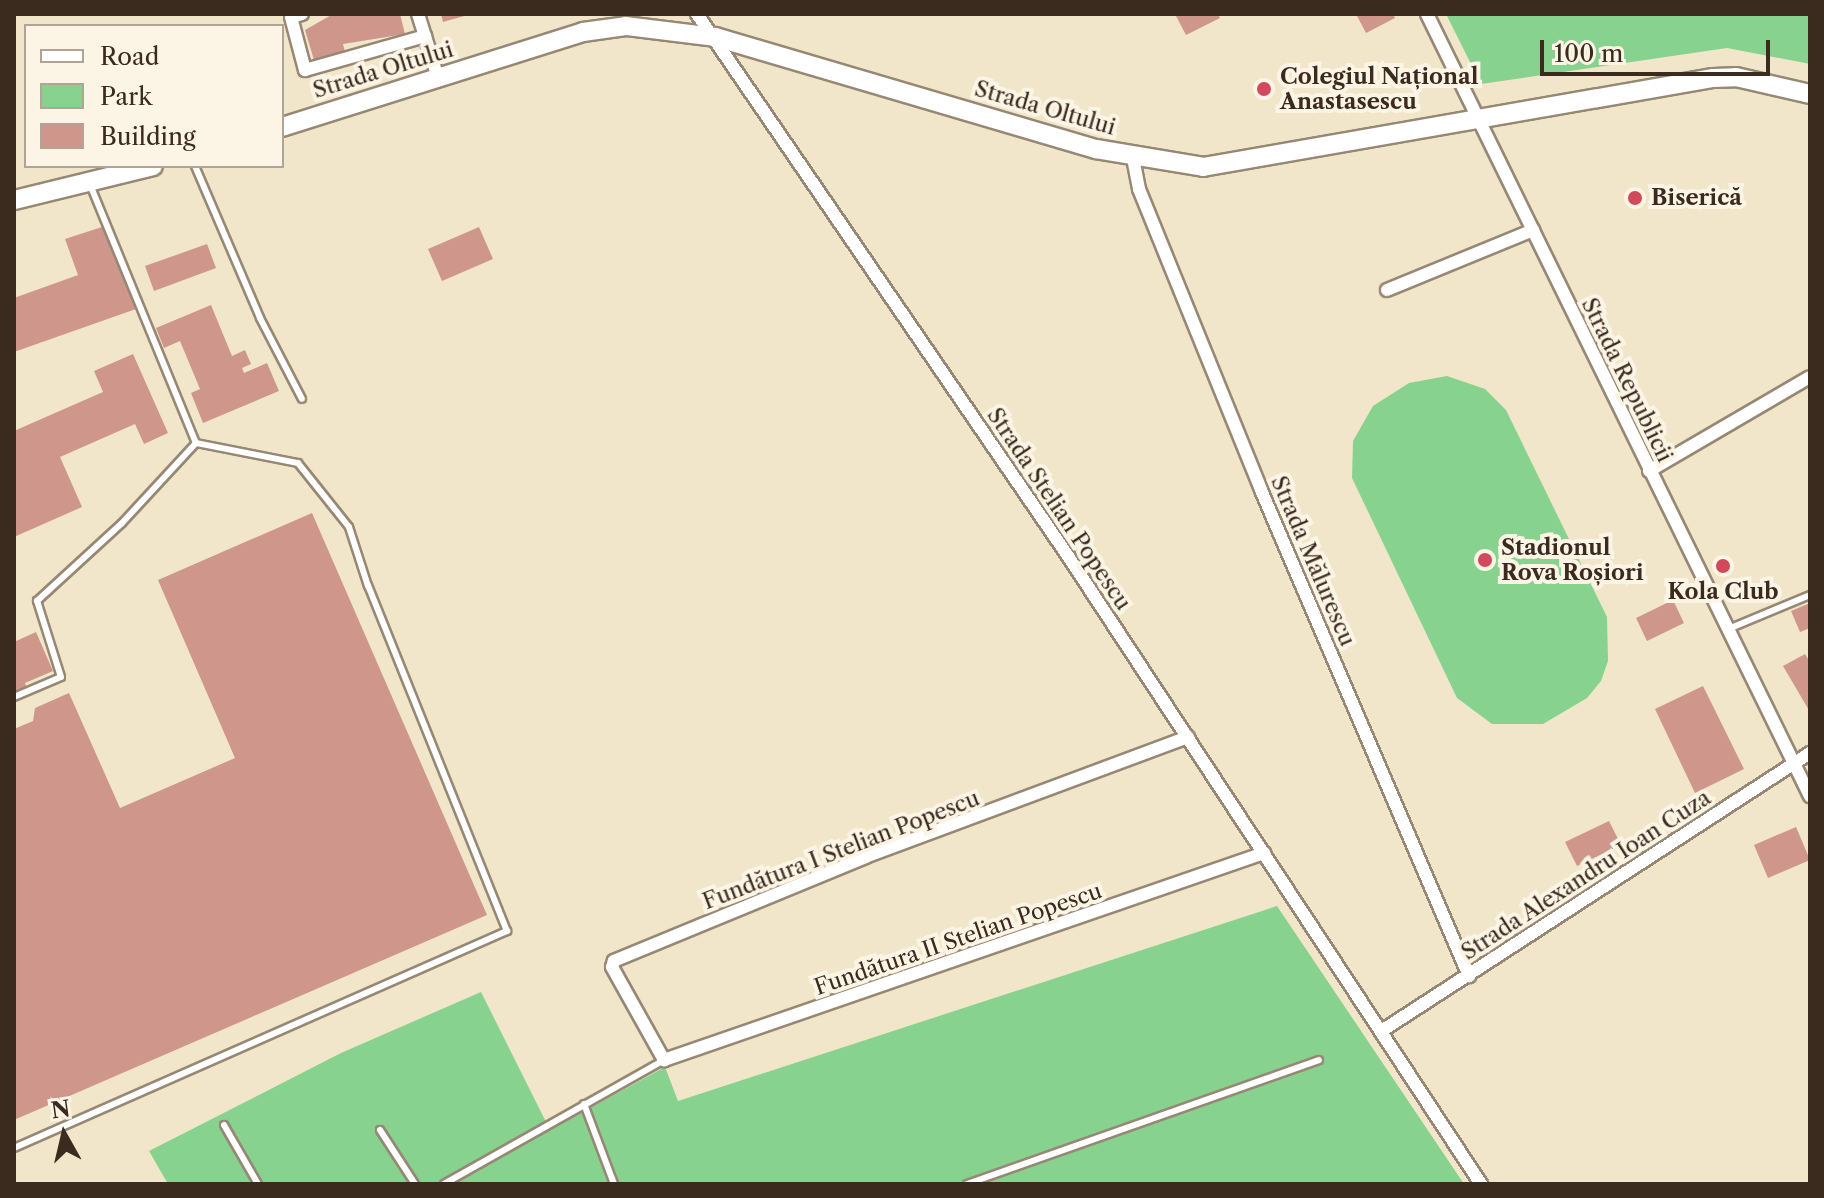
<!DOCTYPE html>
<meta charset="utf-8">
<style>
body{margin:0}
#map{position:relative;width:1824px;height:1198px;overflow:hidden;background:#f1e6c9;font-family:"Libre Caslon Text",serif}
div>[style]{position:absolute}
.green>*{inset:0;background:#88d28f}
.building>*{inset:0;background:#cf968c}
.roads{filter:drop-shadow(2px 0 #968874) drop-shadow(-2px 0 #968874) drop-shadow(0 2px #968874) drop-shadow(0 -2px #968874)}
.lane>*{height:6px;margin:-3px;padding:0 3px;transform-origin:3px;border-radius:3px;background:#fff}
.street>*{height:12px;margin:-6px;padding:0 6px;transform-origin:6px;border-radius:6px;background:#fff}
.secondary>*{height:18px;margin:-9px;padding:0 9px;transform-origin:9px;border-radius:9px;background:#fff}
.dots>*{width:22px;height:22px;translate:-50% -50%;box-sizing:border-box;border:4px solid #fcf5e5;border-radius:50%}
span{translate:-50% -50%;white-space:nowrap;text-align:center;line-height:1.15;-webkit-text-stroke:8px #fcf5e5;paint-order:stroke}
.street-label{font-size:22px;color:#3b2a1e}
.poi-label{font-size:22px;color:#3b2a1e;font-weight:700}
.left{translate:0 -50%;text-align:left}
.frame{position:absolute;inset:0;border:16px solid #3b2a1e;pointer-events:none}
.legend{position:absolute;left:24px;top:24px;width:260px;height:144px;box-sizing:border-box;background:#fcf5e5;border:2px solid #afa495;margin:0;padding:10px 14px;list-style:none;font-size:24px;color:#3b2a1e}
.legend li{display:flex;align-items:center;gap:16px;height:40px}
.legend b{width:40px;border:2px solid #afa495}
.north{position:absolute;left:24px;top:1094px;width:80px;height:80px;-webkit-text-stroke:6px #fcf5e5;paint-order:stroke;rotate:352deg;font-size:22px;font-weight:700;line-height:32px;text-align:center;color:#3b2a1e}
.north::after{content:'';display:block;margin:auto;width:28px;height:36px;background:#3b2a1e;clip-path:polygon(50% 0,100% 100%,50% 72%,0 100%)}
.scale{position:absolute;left:1540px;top:40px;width:230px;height:36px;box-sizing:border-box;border:4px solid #3b2a1e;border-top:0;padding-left:10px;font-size:24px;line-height:28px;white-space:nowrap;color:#3b2a1e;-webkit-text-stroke:6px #fcf5e5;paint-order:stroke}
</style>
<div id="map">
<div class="green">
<i style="clip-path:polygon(1446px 14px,1810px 14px,1810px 64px,1727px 48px,1481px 84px)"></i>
<i style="clip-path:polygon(1447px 376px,1485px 389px,1506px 410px,1607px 617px,1608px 661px,1601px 681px,1587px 698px,1543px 724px,1492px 724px,1457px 698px,1352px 478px,1353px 441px,1373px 406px,1409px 383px)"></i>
<i style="clip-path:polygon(1277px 906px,1464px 1184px,168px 1184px,149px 1151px,341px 1053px,481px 992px,550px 1130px,665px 1067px,678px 1101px)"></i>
</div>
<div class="building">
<i style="clip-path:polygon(333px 14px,400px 14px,405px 34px,343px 44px,345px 52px,314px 60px,305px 30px)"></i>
<i style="clip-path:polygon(441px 14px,468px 14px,468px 15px,443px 22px)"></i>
<i style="clip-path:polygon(1175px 14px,1218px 14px,1220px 18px,1186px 35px)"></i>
<i style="clip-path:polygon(1356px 14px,1393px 14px,1395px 18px,1366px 33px)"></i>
<i style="clip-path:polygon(105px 226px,136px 309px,14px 352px,14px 298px,78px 275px,65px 239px)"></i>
<i style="clip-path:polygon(479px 227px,493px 259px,442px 281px,428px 249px)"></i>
<i style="clip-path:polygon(207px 244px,216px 268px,154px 291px,145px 266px)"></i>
<i style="clip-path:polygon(211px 305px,232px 356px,245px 350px,251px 364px,242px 368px,244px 373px,267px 363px,279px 391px,203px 423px,191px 393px,200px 389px,180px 341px,164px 348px,156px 328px)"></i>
<i style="clip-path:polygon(133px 354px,168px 433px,144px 444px,135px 424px,60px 457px,82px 507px,14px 537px,14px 431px,103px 392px,94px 371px)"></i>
<i style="clip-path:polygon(312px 513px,487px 915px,14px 1120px,14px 729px,33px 721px,35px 708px,69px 693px,120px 808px,235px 758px,158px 580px)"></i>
<i style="clip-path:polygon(1673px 600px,1684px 623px,1647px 641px,1636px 618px)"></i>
<i style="clip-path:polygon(1810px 603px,1810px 628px,1800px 632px,1791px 611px)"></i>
<i style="clip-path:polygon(36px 632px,53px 671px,25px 683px,28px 691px,14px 697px,14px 642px)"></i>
<i style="clip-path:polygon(1805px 654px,1810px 662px,1810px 712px,1783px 666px)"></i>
<i style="clip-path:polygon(1703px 686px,1744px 769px,1695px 793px,1655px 709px)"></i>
<i style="clip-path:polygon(1609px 821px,1621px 845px,1577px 866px,1565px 842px)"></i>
<i style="clip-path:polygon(1796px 827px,1810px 860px,1768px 878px,1754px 845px)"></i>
</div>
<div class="roads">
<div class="lane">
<i style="left:195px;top:166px;width:165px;rotate:66.8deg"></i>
<i style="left:260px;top:318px;width:91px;rotate:62.6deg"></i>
<i style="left:1728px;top:629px;width:89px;rotate:-22.5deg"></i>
<i style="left:14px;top:697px;width:51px;rotate:-23.1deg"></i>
<i style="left:61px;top:677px;width:80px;rotate:-107.5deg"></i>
<i style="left:37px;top:601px;width:115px;rotate:-42.5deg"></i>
<i style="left:122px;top:523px;width:109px;rotate:-47.2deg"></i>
<i style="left:584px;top:1104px;width:85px;rotate:69.4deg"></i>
<i style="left:224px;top:1125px;width:68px;rotate:60deg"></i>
<i style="left:380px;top:1130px;width:64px;rotate:57.1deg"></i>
<i style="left:14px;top:1148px;width:539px;rotate:-23.76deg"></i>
<i style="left:507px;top:931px;width:372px;rotate:-111.9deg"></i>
<i style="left:368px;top:586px;width:62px;rotate:-107.9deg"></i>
<i style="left:349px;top:527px;width:82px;rotate:-128.6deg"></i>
<i style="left:298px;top:463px;width:104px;rotate:-168.9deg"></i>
<i style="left:196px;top:443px;width:280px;rotate:-112.3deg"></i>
<i style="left:444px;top:1184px;width:253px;rotate:-29.4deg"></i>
<i style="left:967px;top:1184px;width:373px;rotate:-19.4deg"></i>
</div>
<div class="street">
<i style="left:302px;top:14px;width:11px;rotate:165deg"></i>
<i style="left:291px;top:17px;width:55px;rotate:75.2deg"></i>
<i style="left:305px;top:70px;width:125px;rotate:-15.8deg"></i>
<i style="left:418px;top:14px;width:67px;rotate:72.6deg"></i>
<i style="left:697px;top:14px;width:657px;rotate:55.61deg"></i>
<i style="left:1068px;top:556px;width:752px;rotate:56.67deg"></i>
<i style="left:1427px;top:14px;width:871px;rotate:63.91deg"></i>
<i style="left:1133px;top:158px;width:32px;rotate:79deg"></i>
<i style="left:1139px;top:189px;width:325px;rotate:67.9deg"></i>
<i style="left:1261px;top:490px;width:529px;rotate:66.83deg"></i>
<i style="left:1387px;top:290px;width:158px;rotate:-22.3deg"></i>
<i style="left:1649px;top:471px;width:186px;rotate:-30.3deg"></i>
<i style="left:1188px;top:737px;width:344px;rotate:159.6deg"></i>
<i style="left:866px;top:857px;width:273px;rotate:157.6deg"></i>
<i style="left:614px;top:961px;width:6px;rotate:108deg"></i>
<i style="left:612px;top:967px;width:107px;rotate:60.8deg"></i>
<i style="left:664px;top:1060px;width:635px;rotate:-19.03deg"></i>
<i style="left:1383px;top:1030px;width:509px;rotate:-32.97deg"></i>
</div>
<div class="secondary">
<i style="left:282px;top:127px;width:316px;rotate:-17.5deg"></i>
<i style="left:583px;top:32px;width:43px;rotate:-7.9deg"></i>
<i style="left:626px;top:26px;width:90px;rotate:7deg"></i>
<i style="left:715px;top:37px;width:397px;rotate:16.4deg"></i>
<i style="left:1096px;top:149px;width:109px;rotate:9.5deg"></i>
<i style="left:1203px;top:167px;width:518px;rotate:-9.9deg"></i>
<i style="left:1713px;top:78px;width:23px;rotate:-2deg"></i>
<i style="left:1736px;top:77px;width:76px;rotate:12.9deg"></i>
<i style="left:14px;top:200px;width:143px;rotate:-13.7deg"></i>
</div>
</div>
<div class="dots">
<i style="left:1264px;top:89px;background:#d1495b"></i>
<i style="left:1635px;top:198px;background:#d1495b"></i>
<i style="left:1485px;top:560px;background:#d1495b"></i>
<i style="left:1723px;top:566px;background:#d1495b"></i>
</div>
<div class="street-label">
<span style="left:383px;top:70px;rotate:-17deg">Strada Oltului</span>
<span style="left:1045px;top:108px;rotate:16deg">Strada Oltului</span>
<span style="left:1627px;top:380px;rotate:64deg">Strada Republicii</span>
<span style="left:1059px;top:509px;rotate:56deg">Strada Stelian Popescu</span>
<span style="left:1313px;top:561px;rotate:67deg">Strada Mălurescu</span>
<span style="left:841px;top:850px;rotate:-21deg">Fundătura I Stelian Popescu</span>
<span style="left:1586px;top:875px;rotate:-33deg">Strada Alexandru Ioan Cuza</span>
<span style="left:958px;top:939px;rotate:-19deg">Fundătura II Stelian Popescu</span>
</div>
<div class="poi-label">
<span class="left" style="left:1280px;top:89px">Colegiul Național<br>Anastasescu</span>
<span class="left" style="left:1651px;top:198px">Biserică</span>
<span class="left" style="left:1501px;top:560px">Stadionul<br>Rova Roșiori</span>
<span style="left:1723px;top:592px">Kola Club</span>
</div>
<div class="frame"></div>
<ul class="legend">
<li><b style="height:10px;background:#fff"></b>Road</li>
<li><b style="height:22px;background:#88d28f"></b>Park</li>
<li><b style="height:22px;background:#cf968c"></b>Building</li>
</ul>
<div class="north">N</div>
<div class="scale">100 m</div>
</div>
